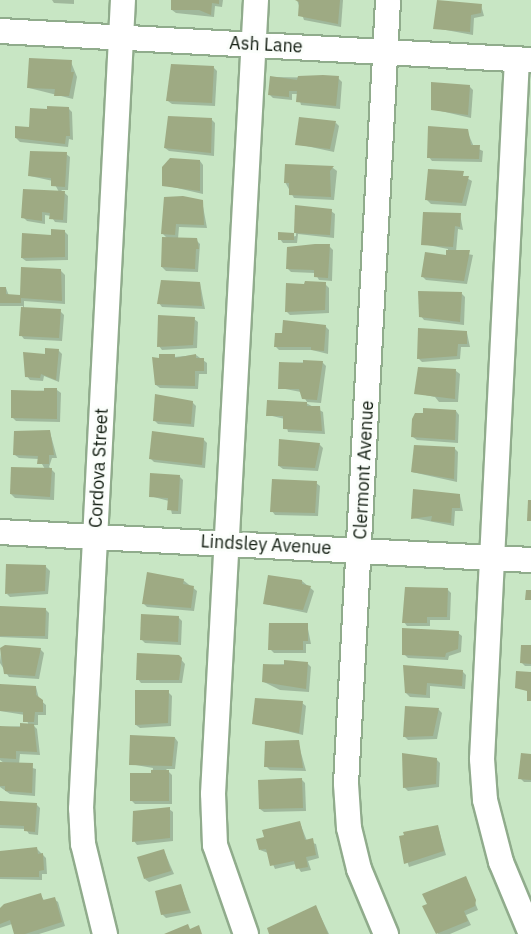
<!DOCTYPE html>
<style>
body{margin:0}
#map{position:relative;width:531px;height:934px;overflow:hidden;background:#c8e6c4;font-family:"IBM Plex Sans",sans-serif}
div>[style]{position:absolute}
.shadow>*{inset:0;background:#0003}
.building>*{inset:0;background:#9eaa83}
.roads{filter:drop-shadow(2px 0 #90ac8c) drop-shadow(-2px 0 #90ac8c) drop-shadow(0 2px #90ac8c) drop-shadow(0 -2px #90ac8c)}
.minor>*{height:24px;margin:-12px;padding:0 12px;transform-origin:12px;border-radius:12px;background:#fff}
span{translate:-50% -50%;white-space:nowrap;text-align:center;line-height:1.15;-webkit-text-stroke:6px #fbfefb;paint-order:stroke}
.street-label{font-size:18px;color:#101b0f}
</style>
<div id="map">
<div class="shadow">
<i style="clip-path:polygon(52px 0,74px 0,74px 4px,54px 3px)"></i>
<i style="clip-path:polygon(174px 0,223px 0,222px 7px,215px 6px,214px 17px,176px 13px,172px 10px)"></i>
<i style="clip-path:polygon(297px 0,343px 0,341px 27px,304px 20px)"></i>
<i style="clip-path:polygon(481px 5px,484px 16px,474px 18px,473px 35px,435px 28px)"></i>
<i style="clip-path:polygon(71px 62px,77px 77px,73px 99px,29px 88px)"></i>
<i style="clip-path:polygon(213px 67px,217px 71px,215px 106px,172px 104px,168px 101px)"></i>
<i style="clip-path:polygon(271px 77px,338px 78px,342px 82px,340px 109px,301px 105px,298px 94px,292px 94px,292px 100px,273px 98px,270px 95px)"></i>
<i style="clip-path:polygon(469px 86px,473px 90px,471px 118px,432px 109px)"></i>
<i style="clip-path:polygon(69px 109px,72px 112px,73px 140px,69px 139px,68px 147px,20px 142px,16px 138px)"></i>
<i style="clip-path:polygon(212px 120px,215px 123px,214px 156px,169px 151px,165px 148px)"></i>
<i style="clip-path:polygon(336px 123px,339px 126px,334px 152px,297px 144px)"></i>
<i style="clip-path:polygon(467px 131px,474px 147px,483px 151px,482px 162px,432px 161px,429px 157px)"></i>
<i style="clip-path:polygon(66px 154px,70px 157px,68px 190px,61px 190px,68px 196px,67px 223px,55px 222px,51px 216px,45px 215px,45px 224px,27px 221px,23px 217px,59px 192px,53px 181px,30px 176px)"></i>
<i style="clip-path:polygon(200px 161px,203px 165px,203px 194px,164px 185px)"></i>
<i style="clip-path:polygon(286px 165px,333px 168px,337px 171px,334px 200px,294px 198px,285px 182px)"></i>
<i style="clip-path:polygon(456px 172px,472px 181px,466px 206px,431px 204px,427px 200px)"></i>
<i style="clip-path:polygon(202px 201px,207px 228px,179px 227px,178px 239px,196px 240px,200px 244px,198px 272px,166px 271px,162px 267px,168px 239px,163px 234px)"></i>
<i style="clip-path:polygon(297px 207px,331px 211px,335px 214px,334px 238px,298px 234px,297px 243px,283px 243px,280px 239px,296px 236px)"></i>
<i style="clip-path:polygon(460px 214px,463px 230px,458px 229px,456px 252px,473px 255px,467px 284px,426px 280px,423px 277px,448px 257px,448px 249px,423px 244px)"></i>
<i style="clip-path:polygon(64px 231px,68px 235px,68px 260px,26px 261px,22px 258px)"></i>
<i style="clip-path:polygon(329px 246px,333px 250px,332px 281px,319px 280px,315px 273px,291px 272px,287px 268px)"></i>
<i style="clip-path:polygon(61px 271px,65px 275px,65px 304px,24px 301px,24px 309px,60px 311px,64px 315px,62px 341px,24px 339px,21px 335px,23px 306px,0 306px,0 288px,6px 288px,9px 296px,21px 296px)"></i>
<i style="clip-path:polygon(200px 283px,205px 309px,162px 307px,159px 303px)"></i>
<i style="clip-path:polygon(325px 284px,329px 288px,329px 313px,290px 315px,286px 311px)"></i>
<i style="clip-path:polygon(462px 294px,465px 297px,464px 325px,424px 320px,421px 316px)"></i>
<i style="clip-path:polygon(194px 319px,198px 322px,197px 348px,162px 350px,159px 346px)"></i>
<i style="clip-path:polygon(325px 326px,329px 330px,328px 354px,312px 350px,279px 350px,276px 347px)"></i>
<i style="clip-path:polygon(467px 333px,470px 347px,461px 347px,460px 359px,422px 362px,418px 358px)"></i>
<i style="clip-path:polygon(58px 350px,62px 354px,59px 382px,44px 376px,43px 381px,30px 380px,27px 376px,46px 356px)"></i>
<i style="clip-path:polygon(196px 355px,207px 363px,207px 374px,199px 374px,198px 389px,160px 388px,156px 385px,153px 359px)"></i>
<i style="clip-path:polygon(322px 362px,326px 366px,321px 403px,307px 402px,301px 392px,280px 388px,280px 363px)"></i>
<i style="clip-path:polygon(456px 371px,460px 374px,458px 402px,439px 402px,435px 397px,416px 393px)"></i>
<i style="clip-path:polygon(57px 390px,61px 393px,60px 422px,16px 421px,12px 417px,13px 392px)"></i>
<i style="clip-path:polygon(192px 402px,196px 406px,194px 427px,158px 424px,154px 420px)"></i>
<i style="clip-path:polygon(306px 403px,323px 412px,325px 434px,288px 432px,285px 419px,268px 415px)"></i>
<i style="clip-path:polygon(456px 411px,459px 415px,458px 443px,417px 440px,413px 437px)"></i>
<i style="clip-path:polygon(50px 432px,57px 458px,52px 458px,49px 467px,55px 473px,54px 500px,15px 498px,11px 494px,45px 469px,39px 459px,19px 458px,15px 455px)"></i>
<i style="clip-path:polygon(203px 439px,207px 443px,205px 468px,154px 462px,150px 458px)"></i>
<i style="clip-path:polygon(319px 444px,323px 448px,318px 471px,283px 469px,279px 466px)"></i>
<i style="clip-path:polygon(455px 449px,458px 452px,457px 482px,412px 472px)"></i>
<i style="clip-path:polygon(179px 476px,183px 480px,181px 514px,172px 514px,169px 501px,150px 496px)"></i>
<i style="clip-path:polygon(316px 483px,320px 486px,318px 516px,275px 515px,272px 511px)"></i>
<i style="clip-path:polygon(460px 496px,463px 511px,455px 511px,454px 526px,413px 518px)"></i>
<i style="clip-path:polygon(46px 567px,50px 571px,48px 594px,10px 597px,7px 594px)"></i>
<i style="clip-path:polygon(183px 580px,197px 591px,194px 611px,147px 607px,143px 603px)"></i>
<i style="clip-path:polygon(302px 581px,314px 591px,307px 613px,265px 604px)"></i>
<i style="clip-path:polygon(447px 589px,451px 593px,450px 620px,430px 620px,430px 626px,407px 626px,404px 622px)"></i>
<i style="clip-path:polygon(0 607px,45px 609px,49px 613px,48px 639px,0 637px)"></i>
<i style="clip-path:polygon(178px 617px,182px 621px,181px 645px,145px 643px,141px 639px)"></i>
<i style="clip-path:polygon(307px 624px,311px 644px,306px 644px,306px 653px,274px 653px,270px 649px)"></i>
<i style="clip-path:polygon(458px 633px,462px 636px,461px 652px,449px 656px,448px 660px,408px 658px,404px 654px)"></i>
<i style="clip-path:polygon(531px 646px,531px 666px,525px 666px,522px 663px)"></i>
<i style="clip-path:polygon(1px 649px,40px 649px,44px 653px,39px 679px,9px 677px,0 663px)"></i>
<i style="clip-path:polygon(178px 656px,185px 664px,182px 683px,141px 683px,138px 679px)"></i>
<i style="clip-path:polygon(307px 663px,311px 667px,309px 692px,280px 690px,264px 682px,265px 665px)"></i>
<i style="clip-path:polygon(405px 667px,462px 671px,466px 675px,465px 689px,430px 686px,430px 698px,410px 697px,406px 693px)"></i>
<i style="clip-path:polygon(1px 686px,36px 687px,39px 699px,46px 705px,46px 715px,38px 715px,38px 725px,33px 725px,37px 729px,40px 755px,20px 754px,19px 764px,36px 769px,35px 796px,10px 794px,0 787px,0 763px,4px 763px,0 760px,0 727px,29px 726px,25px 715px,0 711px)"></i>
<i style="clip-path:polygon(168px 692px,172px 696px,171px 726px,140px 728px,136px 725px)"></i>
<i style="clip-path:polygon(302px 703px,306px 706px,303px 735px,253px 723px)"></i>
<i style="clip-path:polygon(438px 709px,442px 713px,437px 739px,408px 740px,404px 736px)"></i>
<i style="clip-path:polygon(175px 738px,178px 742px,175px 769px,166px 769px,172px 775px,172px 804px,135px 804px,131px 800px,152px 775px,153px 768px,130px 764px)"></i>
<i style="clip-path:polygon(298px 742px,306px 771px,270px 770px,266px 766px)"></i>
<i style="clip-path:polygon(531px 755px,531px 782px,524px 782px,520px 778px)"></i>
<i style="clip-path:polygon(436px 759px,440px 763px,439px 787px,408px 791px,404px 787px)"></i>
<i style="clip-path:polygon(302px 780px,305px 783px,306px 811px,264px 812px,260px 809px)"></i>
<i style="clip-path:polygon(0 803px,36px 804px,40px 808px,38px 835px,29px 834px,26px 829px,0 828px)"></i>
<i style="clip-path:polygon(169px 809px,173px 812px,173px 841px,137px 845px,134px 841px)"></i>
<i style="clip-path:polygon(300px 823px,307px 841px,316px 844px,319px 858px,308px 861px,311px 870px,301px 872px,296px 864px,275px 869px,268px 853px,260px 850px)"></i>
<i style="clip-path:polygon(438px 827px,446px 855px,409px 867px,400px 838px)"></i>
<i style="clip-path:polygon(37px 849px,46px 858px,47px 874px,42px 874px,42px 880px,0 879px,0 852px)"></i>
<i style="clip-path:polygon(164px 851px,174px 874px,149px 882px,145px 879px)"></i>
<i style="clip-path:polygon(465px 878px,478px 910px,466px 915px,471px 925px,450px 934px,438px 934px,433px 919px)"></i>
<i style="clip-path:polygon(181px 886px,191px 913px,166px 918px,162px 914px)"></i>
<i style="clip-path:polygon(40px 894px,45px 902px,54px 899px,58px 902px,65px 926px,39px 934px,15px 934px,12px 924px,0 928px,0 909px)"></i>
<i style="clip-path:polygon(316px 907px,329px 934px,270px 934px)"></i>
</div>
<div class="building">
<i style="clip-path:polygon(171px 0,219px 0,219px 4px,212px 3px,211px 15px,199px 10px,171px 10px)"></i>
<i style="clip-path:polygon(295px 0,340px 0,338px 24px,298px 16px,299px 2px)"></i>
<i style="clip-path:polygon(437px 0,482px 4px,481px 13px,471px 15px,470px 32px,433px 29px)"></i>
<i style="clip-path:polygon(29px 58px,72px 60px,71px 72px,74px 72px,69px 96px,54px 96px,55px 89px,27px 88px)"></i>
<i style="clip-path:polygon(171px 64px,214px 66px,212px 103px,166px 101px)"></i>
<i style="clip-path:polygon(323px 75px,339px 76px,336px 106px,296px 102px,297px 91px,289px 91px,289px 97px,268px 95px,270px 76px,297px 80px,298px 76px)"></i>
<i style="clip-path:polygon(431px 82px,470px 85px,468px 115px,431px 110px)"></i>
<i style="clip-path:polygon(47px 106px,69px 107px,70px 136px,66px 136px,65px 144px,15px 138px,15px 126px,29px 127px,30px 108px,47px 109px)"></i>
<i style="clip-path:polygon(168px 116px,212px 118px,211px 153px,164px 148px)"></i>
<i style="clip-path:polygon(299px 117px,336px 121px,330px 149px,295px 145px)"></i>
<i style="clip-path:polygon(428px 126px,468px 129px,471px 145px,480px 145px,479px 159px,427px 158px)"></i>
<i style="clip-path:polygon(30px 151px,67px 152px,65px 187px,51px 186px,51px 178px,28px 176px)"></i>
<i style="clip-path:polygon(170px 158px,200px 160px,200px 191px,162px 186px,162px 167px)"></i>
<i style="clip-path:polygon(285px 164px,334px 166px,330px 171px,331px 197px,289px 195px,289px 183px,284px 183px)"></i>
<i style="clip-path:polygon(428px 169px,464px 171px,463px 176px,469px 176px,462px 203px,425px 200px)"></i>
<i style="clip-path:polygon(23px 189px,65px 191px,63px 220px,49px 219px,50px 213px,42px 212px,42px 221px,21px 218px)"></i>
<i style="clip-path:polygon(183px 196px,203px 200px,204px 225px,176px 224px,175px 235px,161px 234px,164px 197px)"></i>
<i style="clip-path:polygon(295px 205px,332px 209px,330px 235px,294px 233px)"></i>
<i style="clip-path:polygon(423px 212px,461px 213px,460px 227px,455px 226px,453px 247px,421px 245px)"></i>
<i style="clip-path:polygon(51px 229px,65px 230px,65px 257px,21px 258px,22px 233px,51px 235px)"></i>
<i style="clip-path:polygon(278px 232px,294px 233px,294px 240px,278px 240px)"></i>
<i style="clip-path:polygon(162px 237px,197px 238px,199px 249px,196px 249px,195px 269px,161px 267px)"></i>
<i style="clip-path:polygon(315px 244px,330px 244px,328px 278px,314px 277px,314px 270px,286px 269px,287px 247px)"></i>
<i style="clip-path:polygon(446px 250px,470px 250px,464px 281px,421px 277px,425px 252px,446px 255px)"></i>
<i style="clip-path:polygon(21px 267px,61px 269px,62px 301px,21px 298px,21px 303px,0 303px,0 287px,6px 287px,6px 294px,20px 295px)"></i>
<i style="clip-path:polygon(161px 280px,200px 282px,202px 306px,157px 304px)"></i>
<i style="clip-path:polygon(305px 281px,326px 282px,325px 310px,285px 312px,286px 283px,304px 284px)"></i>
<i style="clip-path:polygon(418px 291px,462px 292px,460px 322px,419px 317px)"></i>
<i style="clip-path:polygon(21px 307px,61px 309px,59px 338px,19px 336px)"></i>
<i style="clip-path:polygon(158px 315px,195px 317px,193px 345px,157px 347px)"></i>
<i style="clip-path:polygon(283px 320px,326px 325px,324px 351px,311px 350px,311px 347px,274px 347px,275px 333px,282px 333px)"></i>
<i style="clip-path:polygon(418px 328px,467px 331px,467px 344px,458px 344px,457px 356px,417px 359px)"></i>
<i style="clip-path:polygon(45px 348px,59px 349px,56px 380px,41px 374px,40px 378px,25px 377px,23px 352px,45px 354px)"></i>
<i style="clip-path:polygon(159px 354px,175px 354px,175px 358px,196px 354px,196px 358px,204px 358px,204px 371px,195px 371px,195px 386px,155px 385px,152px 357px,159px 358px)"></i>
<i style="clip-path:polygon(303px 360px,323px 361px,317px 400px,302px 399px,299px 389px,278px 389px,279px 362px,303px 363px)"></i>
<i style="clip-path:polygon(418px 367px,456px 369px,455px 399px,414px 394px)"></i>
<i style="clip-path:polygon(44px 388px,57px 388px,57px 419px,11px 418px,11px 390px,44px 391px)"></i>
<i style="clip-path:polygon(155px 394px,193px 401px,191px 424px,153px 421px)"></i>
<i style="clip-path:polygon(267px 400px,307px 402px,307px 406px,320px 406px,322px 431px,283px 429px,283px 416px,266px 416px)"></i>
<i style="clip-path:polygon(423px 408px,456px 410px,455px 440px,411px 437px,412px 419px,415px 413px,423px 413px)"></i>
<i style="clip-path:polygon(50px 430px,54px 455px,49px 455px,49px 464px,37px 464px,38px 456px,13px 455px,14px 431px)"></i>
<i style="clip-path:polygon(152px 431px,204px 438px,202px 465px,149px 459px)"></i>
<i style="clip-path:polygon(279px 439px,320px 443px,315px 468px,278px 466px)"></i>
<i style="clip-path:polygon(414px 445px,455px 447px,454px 479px,411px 472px)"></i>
<i style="clip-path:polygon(11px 467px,52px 468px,50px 497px,10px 494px)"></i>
<i style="clip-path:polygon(150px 473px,180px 475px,178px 511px,167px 510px,168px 498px,149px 497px)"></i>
<i style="clip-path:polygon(272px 479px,317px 481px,315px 513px,270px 512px)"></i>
<i style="clip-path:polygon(413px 489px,460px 494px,460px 508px,452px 508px,451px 523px,431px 521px,432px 516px,411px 519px)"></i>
<i style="clip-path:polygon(528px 500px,531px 500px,531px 521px,527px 521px)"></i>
<i style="clip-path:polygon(6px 564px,46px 565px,45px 591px,5px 594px)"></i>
<i style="clip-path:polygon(147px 572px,184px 579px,183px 584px,194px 586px,191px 608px,142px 604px)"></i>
<i style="clip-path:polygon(268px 575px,302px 580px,302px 584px,311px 586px,303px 610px,263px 604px)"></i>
<i style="clip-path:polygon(405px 587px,448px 588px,447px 617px,427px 617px,427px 623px,402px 623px)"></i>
<i style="clip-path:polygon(526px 590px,531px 590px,531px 600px,525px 600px)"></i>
<i style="clip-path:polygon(0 606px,46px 608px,45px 636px,0 636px)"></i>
<i style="clip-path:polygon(141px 614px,179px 616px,178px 642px,140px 640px)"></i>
<i style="clip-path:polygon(269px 623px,308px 623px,308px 641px,303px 641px,303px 650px,268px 650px)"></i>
<i style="clip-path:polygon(402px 628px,459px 631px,458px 649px,446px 653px,445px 657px,402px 655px)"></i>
<i style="clip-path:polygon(5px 645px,41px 648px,35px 676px,4px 674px,0 648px)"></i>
<i style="clip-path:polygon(521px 645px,531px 645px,531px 664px,520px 663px)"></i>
<i style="clip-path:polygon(137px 653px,179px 655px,182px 658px,179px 680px,136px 680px)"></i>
<i style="clip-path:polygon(284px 660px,308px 662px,306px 689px,262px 682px,263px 664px,284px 665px)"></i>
<i style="clip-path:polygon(403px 665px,463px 670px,462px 686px,427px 683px,426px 695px,405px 693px)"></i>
<i style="clip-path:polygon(516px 671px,531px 672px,531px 701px,527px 701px,527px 691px,515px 688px)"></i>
<i style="clip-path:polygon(0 684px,36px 686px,36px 695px,43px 700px,43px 712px,35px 712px,34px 722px,23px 722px,23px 712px,0 711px)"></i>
<i style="clip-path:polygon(135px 690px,169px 690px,168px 723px,135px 725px)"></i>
<i style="clip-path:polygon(255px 698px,303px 701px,299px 733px,252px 724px)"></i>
<i style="clip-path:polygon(405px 706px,439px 708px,433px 736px,403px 737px)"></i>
<i style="clip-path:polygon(20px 723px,34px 724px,37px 752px,16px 751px,16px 759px,0 758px,0 726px,20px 727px)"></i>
<i style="clip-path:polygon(130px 735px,175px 737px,172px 766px,129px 765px)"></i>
<i style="clip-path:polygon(299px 740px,303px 768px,264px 767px,265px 741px)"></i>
<i style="clip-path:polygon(402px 753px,437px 758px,436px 784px,403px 788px)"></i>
<i style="clip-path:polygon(521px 753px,531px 754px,531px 780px,518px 779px)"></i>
<i style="clip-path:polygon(0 762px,33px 763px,32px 793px,5px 791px,5px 786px,0 786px)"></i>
<i style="clip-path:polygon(151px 770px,169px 770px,169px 801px,130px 801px,130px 773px,151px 773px)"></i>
<i style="clip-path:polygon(302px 778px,303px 808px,259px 809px,258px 780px)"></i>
<i style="clip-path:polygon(0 801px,37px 803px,35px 832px,24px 831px,24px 826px,0 825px)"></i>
<i style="clip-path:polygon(170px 807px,170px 838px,132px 842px,133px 811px)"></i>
<i style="clip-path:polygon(300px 821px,305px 840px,313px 838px,316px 855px,306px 857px,308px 867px,296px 869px,294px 861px,270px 866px,266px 849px,259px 850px,256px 839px,264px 837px,262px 830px)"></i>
<i style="clip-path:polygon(438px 825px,444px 851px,404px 864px,399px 836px,404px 835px,403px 832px)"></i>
<i style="clip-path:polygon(37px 847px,38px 854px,43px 853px,44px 870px,39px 871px,39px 877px,0 877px,0 851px)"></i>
<i style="clip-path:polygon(164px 849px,171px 871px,144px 879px,137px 857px)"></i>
<i style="clip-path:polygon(466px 876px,476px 900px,475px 906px,464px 911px,468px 921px,436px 934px,422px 906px,427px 904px,422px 894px)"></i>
<i style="clip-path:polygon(181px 884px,189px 910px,161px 915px,155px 891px)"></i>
<i style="clip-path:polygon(41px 893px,43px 900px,55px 897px,62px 922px,25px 934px,14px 934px,10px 920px,0 924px,0 908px,4px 904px)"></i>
<i style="clip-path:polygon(316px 905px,328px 934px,269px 934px,267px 928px)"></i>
<i style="clip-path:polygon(188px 924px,190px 929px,199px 925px,202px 934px,164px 934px)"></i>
</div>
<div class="roads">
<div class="minor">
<i style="left:0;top:31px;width:532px;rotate:3.13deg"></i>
<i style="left:517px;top:59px;width:701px;rotate:92.86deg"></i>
<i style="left:482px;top:759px;width:41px;rotate:85.8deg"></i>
<i style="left:485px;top:800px;width:64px;rotate:75.5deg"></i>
<i style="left:501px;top:862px;width:78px;rotate:67.4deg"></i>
<i style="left:0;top:532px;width:532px;rotate:3.02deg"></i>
<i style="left:105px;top:934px;width:93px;rotate:-103.7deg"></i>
<i style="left:83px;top:844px;width:35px;rotate:-93deg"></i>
<i style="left:81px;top:809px;width:810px;rotate:-87.03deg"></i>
<i style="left:246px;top:934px;width:94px;rotate:-109.2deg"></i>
<i style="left:215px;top:845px;width:51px;rotate:-92.2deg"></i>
<i style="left:213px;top:794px;width:795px;rotate:-86.9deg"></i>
<i style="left:386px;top:934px;width:70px;rotate:-112.6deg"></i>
<i style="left:359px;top:869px;width:42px;rotate:-103.7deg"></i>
<i style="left:349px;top:828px;width:44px;rotate:-93.9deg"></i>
<i style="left:346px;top:784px;width:785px;rotate:-86.93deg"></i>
</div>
</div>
<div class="street-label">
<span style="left:266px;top:45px;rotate:3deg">Ash Lane</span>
<span style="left:99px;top:468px;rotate:-87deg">Cordova Street</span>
<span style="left:364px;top:470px;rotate:-87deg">Clermont Avenue</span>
<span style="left:266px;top:545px;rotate:3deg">Lindsley Avenue</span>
</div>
</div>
